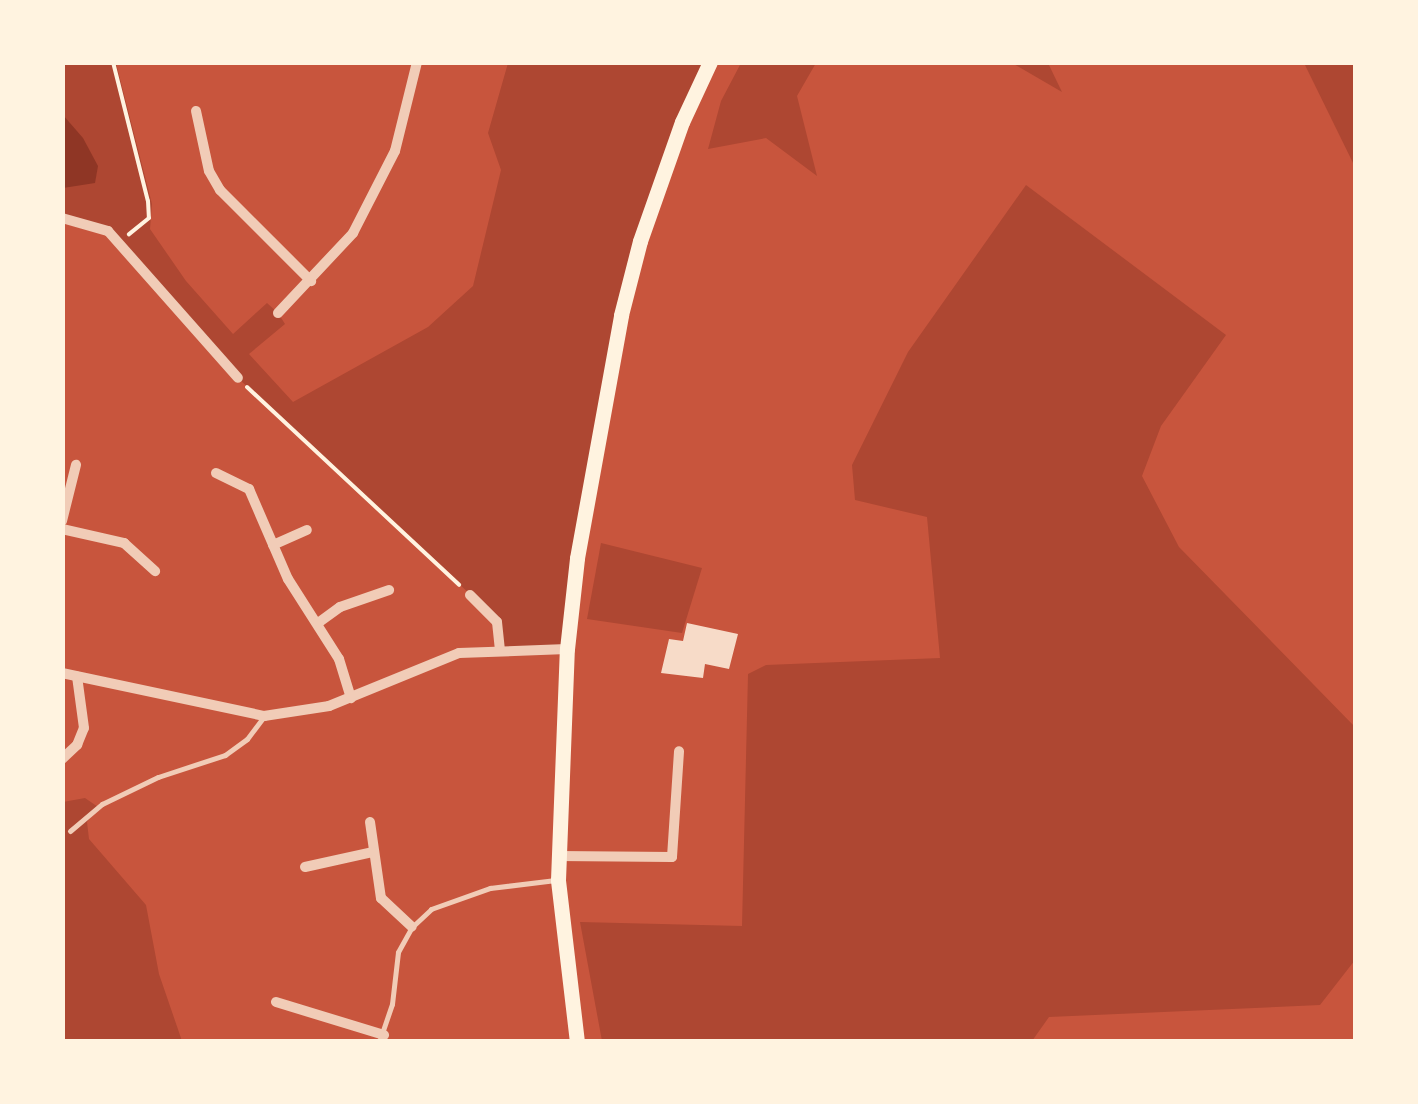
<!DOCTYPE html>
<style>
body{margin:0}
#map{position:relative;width:1418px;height:1104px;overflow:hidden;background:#c8553d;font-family:Mulish,sans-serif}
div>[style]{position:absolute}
.green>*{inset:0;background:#ae4732}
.water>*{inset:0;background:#8f3625}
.building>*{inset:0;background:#f7dbc8}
.path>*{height:4px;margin:-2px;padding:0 2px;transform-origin:2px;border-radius:2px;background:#fff3e0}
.service>*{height:5px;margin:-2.5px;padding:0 2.5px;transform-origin:2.5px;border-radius:2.5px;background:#f1ccb7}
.minor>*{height:10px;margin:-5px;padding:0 5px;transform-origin:5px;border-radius:5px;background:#f1ccb7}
.primary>*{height:15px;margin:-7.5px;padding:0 7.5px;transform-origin:7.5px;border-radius:7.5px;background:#fff3e0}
span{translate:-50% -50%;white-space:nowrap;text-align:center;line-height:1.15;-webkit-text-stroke:8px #fff3e0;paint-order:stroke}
.frame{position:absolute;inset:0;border:65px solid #fff3e0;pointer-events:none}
</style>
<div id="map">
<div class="green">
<i style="clip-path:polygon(62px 63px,116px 63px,152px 204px,150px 229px,186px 281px,233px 334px,267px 303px,278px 313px,285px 324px,249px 354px,293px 402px,428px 327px,473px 286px,501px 170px,488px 133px,508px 63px,710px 63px,640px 241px,567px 649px,500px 651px,497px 622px,487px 610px,238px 378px,108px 231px,63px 218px)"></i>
<i style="clip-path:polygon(741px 63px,816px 63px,797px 96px,817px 176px,766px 138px,708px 149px,721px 101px)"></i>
<i style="clip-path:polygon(1012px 63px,1048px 63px,1062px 92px)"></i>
<i style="clip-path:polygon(1304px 63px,1355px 63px,1355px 167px)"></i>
<i style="clip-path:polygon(1026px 185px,1226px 335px,1161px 426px,1142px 476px,1179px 547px,1355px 727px,1355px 960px,1320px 1005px,1049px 1017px,1032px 1041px,602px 1041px,580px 922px,742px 926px,748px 674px,766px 665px,940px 658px,927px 517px,855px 500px,852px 465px,908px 352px)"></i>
<i style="clip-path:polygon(601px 543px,702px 568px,682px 633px,587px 619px)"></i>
<i style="clip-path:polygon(85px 798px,98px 807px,87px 822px,89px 839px,146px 905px,159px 974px,182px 1041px,63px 1042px,63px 802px)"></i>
</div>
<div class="water">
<i style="clip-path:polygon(63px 115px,83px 138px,98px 166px,95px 183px,63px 188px)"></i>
</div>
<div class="building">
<i style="clip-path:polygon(687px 623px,738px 634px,729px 669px,705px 664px,703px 678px,661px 673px,669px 639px,683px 641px)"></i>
</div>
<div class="path">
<i style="left:113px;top:62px;width:143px;rotate:75.9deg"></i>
<i style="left:148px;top:201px;width:17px;rotate:87deg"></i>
<i style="left:149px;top:218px;width:26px;rotate:141deg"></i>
<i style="left:247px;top:387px;width:290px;rotate:43deg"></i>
</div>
<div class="service">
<i style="left:70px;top:831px;width:42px;rotate:-40.2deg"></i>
<i style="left:102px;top:804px;width:62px;rotate:-25.7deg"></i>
<i style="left:158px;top:777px;width:71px;rotate:-18.2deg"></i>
<i style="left:225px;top:755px;width:27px;rotate:-36deg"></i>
<i style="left:247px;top:739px;width:25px;rotate:-53deg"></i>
<i style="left:379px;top:1042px;width:40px;rotate:-71.1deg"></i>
<i style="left:392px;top:1004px;width:52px;rotate:-83.4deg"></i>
<i style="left:398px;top:952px;width:29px;rotate:-61deg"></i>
<i style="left:412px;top:927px;width:26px;rotate:-43deg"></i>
<i style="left:431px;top:909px;width:63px;rotate:-19.6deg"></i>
<i style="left:490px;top:888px;width:66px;rotate:-6.9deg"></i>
</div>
<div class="minor">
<i style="left:196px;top:111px;width:61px;rotate:77.8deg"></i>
<i style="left:209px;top:171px;width:22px;rotate:60deg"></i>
<i style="left:220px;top:190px;width:129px;rotate:45deg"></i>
<i style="left:62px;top:218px;width:48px;rotate:15.8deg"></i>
<i style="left:108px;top:231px;width:196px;rotate:48.5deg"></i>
<i style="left:278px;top:313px;width:110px;rotate:-46.8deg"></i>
<i style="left:353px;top:233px;width:92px;rotate:-62.9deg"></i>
<i style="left:395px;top:151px;width:92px;rotate:-76.1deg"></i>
<i style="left:216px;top:473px;width:37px;rotate:26deg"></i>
<i style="left:249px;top:489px;width:98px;rotate:66.6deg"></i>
<i style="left:288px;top:579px;width:95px;rotate:57.5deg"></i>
<i style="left:339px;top:659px;width:41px;rotate:72.9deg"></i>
<i style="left:62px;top:521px;width:58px;rotate:-76deg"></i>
<i style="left:62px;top:529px;width:64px;rotate:12.7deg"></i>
<i style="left:124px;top:543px;width:42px;rotate:42.1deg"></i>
<i style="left:273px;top:545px;width:37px;rotate:-24deg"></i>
<i style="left:470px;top:595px;width:38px;rotate:45deg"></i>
<i style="left:497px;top:622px;width:29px;rotate:84deg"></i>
<i style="left:318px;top:623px;width:27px;rotate:-36deg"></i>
<i style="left:340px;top:607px;width:52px;rotate:-19.1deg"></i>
<i style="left:62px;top:673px;width:207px;rotate:12deg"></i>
<i style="left:264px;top:716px;width:66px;rotate:-8.7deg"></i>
<i style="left:329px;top:706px;width:140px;rotate:-22.2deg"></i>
<i style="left:459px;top:653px;width:108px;rotate:-2.1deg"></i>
<i style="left:62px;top:759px;width:21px;rotate:-43deg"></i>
<i style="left:77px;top:745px;width:18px;rotate:-68deg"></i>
<i style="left:84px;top:728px;width:52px;rotate:-97.7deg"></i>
<i style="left:370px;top:822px;width:77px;rotate:81.8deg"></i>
<i style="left:381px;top:898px;width:42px;rotate:43.1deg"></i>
<i style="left:558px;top:856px;width:114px;rotate:0.5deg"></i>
<i style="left:672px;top:857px;width:106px;rotate:-86.2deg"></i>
<i style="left:305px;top:867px;width:70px;rotate:-12.4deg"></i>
<i style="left:276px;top:1002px;width:113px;rotate:17deg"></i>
</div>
<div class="primary">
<i style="left:577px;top:1042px;width:163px;rotate:-96.7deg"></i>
<i style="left:558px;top:880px;width:231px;rotate:-87.8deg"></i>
<i style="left:567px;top:649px;width:92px;rotate:-83.7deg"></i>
<i style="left:577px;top:558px;width:247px;rotate:-79.7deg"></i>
<i style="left:621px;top:315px;width:76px;rotate:-75.6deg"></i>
<i style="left:640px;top:241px;width:126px;rotate:-70.6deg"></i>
<i style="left:682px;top:122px;width:66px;rotate:-65deg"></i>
</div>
<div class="frame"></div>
</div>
